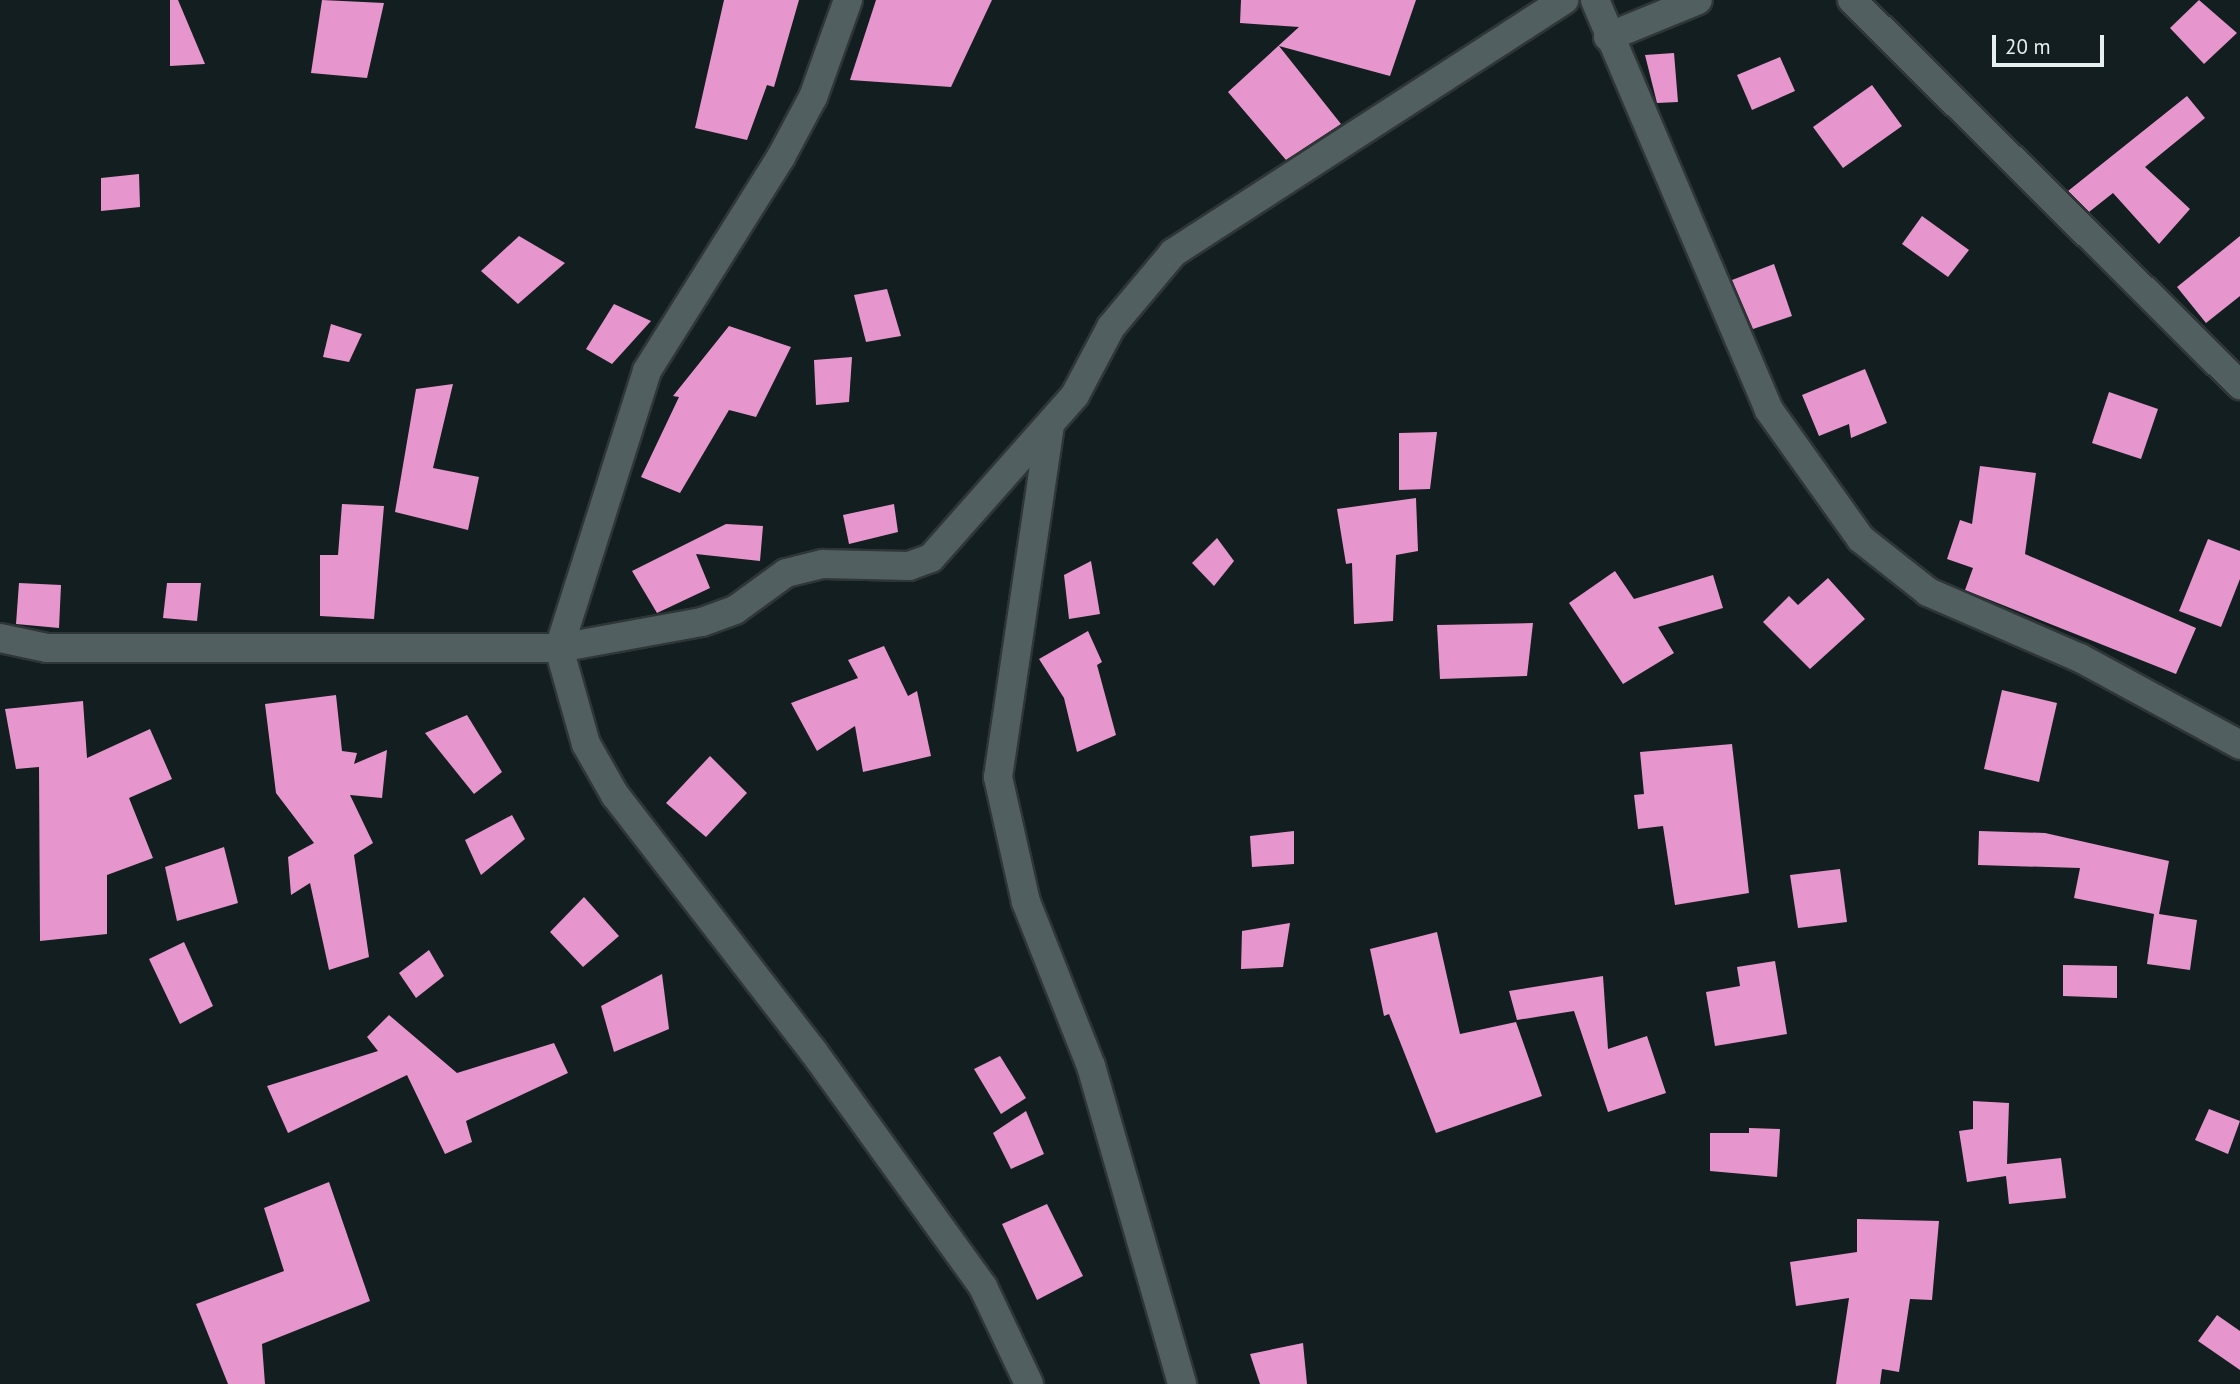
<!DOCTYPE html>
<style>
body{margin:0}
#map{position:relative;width:2240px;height:1384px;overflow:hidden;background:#121e1f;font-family:"PT Sans",sans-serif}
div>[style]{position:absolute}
.building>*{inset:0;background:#e696cc}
.roads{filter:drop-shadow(2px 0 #2f3637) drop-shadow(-2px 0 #2f3637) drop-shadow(0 2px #2f3637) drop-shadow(0 -2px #2f3637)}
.street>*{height:28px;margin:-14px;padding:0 14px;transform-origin:14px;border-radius:14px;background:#525f60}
span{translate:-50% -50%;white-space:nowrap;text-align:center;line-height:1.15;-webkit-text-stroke:7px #121e1f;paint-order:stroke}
.scale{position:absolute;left:1992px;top:35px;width:112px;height:32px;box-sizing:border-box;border:4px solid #e7efef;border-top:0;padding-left:9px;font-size:21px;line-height:24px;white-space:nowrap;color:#e7efef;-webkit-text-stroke:5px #121e1f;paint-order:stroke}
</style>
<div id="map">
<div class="building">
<i style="clip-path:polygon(170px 0,178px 0,205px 64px,170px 66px)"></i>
<i style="clip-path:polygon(322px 0,384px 3px,367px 78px,311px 73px)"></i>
<i style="clip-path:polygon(724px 0,799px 0,774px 87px,767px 85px,747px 140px,695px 128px)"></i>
<i style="clip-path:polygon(876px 0,992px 0,951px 87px,850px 80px)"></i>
<i style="clip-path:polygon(1241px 0,1416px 0,1390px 76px,1279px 46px,1341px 124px,1286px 160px,1228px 92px,1299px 27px,1240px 23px)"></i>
<i style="clip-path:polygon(2199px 0,2237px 33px,2204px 64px,2170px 28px)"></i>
<i style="clip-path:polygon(1674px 53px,1678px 102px,1657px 103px,1645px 55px)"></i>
<i style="clip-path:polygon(1780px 57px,1795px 91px,1752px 110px,1737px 75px)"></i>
<i style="clip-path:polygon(1872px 85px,1902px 126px,1843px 168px,1813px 127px)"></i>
<i style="clip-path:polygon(2187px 96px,2205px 118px,2145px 167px,2190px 209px,2159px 244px,2113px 193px,2089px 212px,2068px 191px)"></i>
<i style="clip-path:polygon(139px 174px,140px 207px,101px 211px,101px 178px)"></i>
<i style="clip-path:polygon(1922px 216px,1969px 250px,1948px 277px,1902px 244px)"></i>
<i style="clip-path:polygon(519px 236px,565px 263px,518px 304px,481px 271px)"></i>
<i style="clip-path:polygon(2240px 236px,2240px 296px,2206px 323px,2177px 287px)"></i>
<i style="clip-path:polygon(1774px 264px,1792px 316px,1753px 329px,1732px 280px)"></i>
<i style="clip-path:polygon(887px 289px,901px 336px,866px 342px,854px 295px)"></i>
<i style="clip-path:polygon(614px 304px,651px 321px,612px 364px,586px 349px)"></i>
<i style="clip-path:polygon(331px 324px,362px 334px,349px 362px,323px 357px)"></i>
<i style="clip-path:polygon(729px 326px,791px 347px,756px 417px,729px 410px,680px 493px,641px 477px,679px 397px,673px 396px)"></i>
<i style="clip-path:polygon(852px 357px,849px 402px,816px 405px,814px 360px)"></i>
<i style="clip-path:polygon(1865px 369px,1887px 423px,1851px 438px,1849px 424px,1819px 436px,1802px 395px)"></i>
<i style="clip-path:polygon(453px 384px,433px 468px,479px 477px,468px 530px,395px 512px,416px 389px)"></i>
<i style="clip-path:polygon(2109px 392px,2158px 409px,2141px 459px,2092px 443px)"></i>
<i style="clip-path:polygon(1437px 432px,1430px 489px,1399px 490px,1399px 433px)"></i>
<i style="clip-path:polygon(1980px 466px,2036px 473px,2025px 554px,2196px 628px,2176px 674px,1965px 590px,1973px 568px,1947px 559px,1960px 520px,1972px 524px)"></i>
<i style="clip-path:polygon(1416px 498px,1418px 551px,1396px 555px,1393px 621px,1354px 624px,1352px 563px,1346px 564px,1337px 509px)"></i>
<i style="clip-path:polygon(342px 504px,384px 506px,374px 619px,320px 616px,320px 555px,338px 555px)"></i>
<i style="clip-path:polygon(894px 504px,898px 532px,849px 544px,843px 515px)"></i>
<i style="clip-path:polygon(726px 524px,763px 526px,760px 561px,696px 554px,710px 588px,657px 613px,632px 571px)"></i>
<i style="clip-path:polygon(1217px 538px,1234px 561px,1214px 586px,1192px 563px)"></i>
<i style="clip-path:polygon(2208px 539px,2240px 551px,2240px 579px,2221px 627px,2179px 611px)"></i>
<i style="clip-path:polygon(1091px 561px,1100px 614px,1069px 619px,1064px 575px)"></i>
<i style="clip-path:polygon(1615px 571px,1634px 599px,1713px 575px,1723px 608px,1658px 627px,1674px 653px,1623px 684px,1569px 603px)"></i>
<i style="clip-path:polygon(1828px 578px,1865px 619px,1810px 669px,1763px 622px,1789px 596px,1798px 605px)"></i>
<i style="clip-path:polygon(19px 583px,61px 585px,59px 628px,16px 624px)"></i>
<i style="clip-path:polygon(167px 583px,201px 583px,197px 621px,163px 618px)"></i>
<i style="clip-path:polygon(1533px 623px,1527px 676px,1440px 679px,1437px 625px)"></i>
<i style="clip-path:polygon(1088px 631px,1102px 662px,1097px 665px,1116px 735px,1077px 752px,1064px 698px,1039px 659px)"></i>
<i style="clip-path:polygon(884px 646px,908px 696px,917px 691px,931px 756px,863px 772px,855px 726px,817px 751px,791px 703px,858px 678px,848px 660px)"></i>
<i style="clip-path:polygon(2002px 690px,2057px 703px,2039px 782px,1984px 769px)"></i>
<i style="clip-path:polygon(336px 695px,342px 751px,357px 753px,354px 764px,387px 750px,382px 798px,350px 795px,373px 843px,354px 855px,369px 957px,329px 970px,310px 883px,291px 895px,288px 857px,314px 843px,276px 793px,265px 704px)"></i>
<i style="clip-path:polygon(83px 701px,87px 758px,150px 729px,172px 779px,129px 798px,153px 858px,107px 875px,107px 934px,40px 941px,39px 767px,16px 769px,5px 709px)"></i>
<i style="clip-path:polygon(467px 715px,502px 772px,474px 794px,425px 733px)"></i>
<i style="clip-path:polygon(1732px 744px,1749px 893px,1675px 905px,1663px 826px,1638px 829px,1634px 795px,1644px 794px,1640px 752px)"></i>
<i style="clip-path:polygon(710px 756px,747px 793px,706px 837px,666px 803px)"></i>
<i style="clip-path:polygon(512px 815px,525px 839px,481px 875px,465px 840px)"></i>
<i style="clip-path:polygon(1294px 831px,1294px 864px,1252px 867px,1250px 836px)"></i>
<i style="clip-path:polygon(1979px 831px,2045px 833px,2169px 861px,2159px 914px,2197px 920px,2190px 970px,2147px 964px,2154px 914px,2074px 898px,2080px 868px,1978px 865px)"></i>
<i style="clip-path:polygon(224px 847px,238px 903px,177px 921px,165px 867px)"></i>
<i style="clip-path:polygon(1840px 869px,1847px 922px,1798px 928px,1790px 875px)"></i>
<i style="clip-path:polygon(584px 897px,619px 936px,583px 967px,550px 932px)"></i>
<i style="clip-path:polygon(1290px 923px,1283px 967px,1241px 969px,1242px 931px)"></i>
<i style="clip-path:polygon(1437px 932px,1460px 1034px,1516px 1022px,1542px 1096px,1436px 1133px,1389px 1014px,1384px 1016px,1370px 949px)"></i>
<i style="clip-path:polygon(184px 942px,213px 1006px,180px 1024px,149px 959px)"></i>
<i style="clip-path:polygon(429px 950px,444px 976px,416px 998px,399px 973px)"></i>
<i style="clip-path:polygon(1775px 961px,1787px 1034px,1715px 1046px,1706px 992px,1740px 986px,1737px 967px)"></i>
<i style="clip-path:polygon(2063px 965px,2117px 966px,2117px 998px,2063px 996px)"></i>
<i style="clip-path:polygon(662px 974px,669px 1029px,614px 1052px,601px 1006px)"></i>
<i style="clip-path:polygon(1603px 976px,1608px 1049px,1647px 1036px,1666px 1093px,1608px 1112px,1574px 1011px,1517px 1020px,1509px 991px)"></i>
<i style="clip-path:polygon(389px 1015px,457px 1073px,554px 1043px,568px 1073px,466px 1121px,472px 1142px,445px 1154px,407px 1075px,288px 1133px,267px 1086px,378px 1051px,367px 1037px)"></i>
<i style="clip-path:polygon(1000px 1056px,1026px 1098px,1001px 1114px,974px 1069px)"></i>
<i style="clip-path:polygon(1973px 1101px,2009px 1103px,2007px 1164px,2061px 1158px,2066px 1198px,2009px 1204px,2006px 1176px,1967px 1182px,1959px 1131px,1973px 1129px)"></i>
<i style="clip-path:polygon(2209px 1109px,2240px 1121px,2228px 1154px,2195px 1140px)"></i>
<i style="clip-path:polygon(1026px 1111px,1044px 1154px,1011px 1169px,993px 1133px)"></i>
<i style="clip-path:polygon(1749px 1128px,1780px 1129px,1777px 1177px,1710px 1171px,1710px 1133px,1749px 1133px)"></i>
<i style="clip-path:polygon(329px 1182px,370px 1301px,262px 1344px,265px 1384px,228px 1384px,196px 1304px,284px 1271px,264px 1208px)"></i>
<i style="clip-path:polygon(1047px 1204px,1083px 1276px,1037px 1300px,1002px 1224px)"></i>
<i style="clip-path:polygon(1857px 1219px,1939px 1221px,1932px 1300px,1910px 1299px,1899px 1372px,1882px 1369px,1880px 1384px,1836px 1384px,1849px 1298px,1796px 1306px,1790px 1262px,1857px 1252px)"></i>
<i style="clip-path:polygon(2217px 1315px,2240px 1331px,2240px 1370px,2198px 1341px)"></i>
<i style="clip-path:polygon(1303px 1343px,1307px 1384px,1260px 1384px,1250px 1354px)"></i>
</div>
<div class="roads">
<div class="street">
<i style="left:848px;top:0;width:103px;rotate:109.8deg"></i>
<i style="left:813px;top:97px;width:68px;rotate:118.1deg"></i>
<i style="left:781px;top:157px;width:252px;rotate:122.1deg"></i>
<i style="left:647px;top:371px;width:291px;rotate:107.6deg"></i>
<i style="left:559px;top:648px;width:100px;rotate:74.3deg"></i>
<i style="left:586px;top:744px;width:59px;rotate:60.4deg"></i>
<i style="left:615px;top:795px;width:324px;rotate:52.3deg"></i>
<i style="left:813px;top:1051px;width:291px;rotate:54.2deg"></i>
<i style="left:983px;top:1287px;width:107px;rotate:64.6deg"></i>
<i style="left:1595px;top:0;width:445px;rotate:67deg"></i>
<i style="left:1769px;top:410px;width:158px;rotate:54.5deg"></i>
<i style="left:1861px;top:539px;width:85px;rotate:38.3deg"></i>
<i style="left:1928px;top:592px;width:166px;rotate:23.5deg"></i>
<i style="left:2080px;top:658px;width:182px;rotate:28.5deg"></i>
<i style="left:1852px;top:0;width:547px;rotate:44.78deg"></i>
<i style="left:1608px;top:37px;width:97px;rotate:-22.3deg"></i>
<i style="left:1050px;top:425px;width:356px;rotate:98.4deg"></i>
<i style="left:998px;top:777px;width:128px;rotate:77.4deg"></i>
<i style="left:1026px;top:902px;width:176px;rotate:68.4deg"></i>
<i style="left:1091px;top:1066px;width:331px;rotate:74deg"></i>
<i style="left:0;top:638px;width:48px;rotate:12deg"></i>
<i style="left:47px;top:648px;width:512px"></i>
<i style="left:559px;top:648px;width:145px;rotate:-10.3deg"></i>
<i style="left:702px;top:622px;width:35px;rotate:-20deg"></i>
<i style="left:735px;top:610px;width:63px;rotate:-36deg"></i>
<i style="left:786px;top:573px;width:38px;rotate:-14deg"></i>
<i style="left:823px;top:564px;width:86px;rotate:1.3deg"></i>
<i style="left:909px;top:566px;width:23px;rotate:-20deg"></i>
<i style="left:931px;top:558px;width:217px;rotate:-48.5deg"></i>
<i style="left:1075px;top:395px;width:77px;rotate:-62.1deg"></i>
<i style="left:1111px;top:327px;width:97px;rotate:-50deg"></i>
<i style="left:1173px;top:253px;width:466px;rotate:-32.9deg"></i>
</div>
</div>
<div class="scale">20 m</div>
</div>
